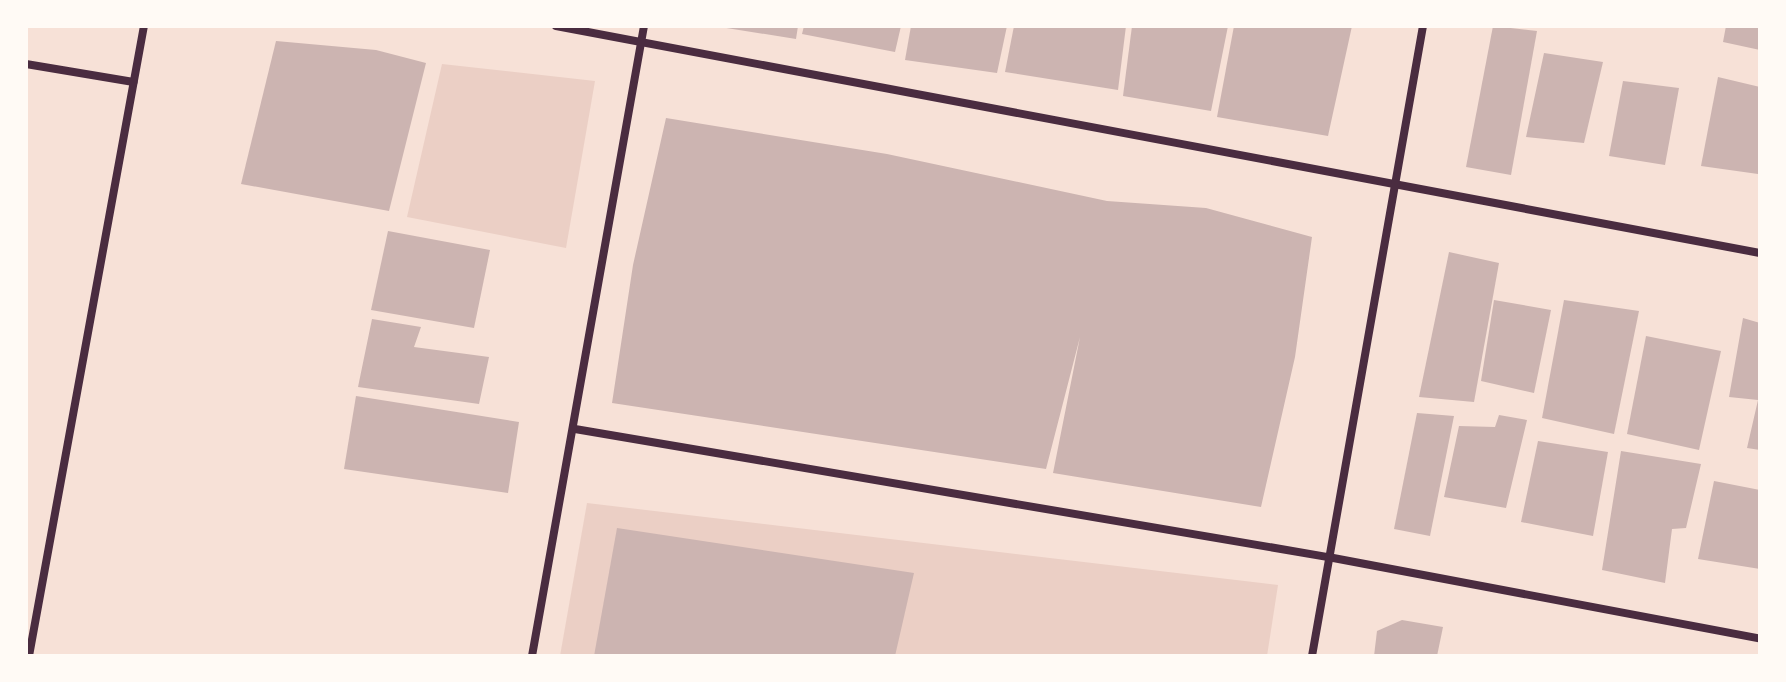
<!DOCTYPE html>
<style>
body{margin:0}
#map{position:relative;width:1786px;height:682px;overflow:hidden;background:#f7e1d7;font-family:"Alegreya Sans",sans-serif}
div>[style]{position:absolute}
.green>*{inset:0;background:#ebcfc5}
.building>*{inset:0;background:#ccb4b1}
.minor>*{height:8px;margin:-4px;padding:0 4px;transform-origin:4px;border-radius:4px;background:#4a2c40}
span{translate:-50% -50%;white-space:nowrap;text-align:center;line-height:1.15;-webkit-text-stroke:8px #fffaf5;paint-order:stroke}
.frame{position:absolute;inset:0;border:28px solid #fffaf5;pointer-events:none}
</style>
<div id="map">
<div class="green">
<i style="clip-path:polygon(442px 64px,595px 81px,566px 248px,407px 217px)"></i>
<i style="clip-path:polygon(587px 503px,1278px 585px,1267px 656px,560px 656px)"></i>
</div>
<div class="building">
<i style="clip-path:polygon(714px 26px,798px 26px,796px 39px)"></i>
<i style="clip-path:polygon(804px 26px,901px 26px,895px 52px,802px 34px)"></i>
<i style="clip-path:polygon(911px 26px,1007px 26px,997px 73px,905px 60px)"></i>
<i style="clip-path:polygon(1014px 26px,1126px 26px,1118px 90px,1005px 72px)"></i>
<i style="clip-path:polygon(1132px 26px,1228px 26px,1211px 111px,1123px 96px)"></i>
<i style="clip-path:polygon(1234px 26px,1352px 26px,1328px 136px,1217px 117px)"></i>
<i style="clip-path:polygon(1493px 26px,1537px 31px,1511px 175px,1466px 167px)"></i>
<i style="clip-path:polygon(1726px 26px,1760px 26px,1760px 50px,1723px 42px)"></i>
<i style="clip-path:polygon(276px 41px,376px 50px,426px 63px,389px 211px,241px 184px)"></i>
<i style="clip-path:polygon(1544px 53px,1603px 62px,1584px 143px,1526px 137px)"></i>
<i style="clip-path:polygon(1718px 77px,1760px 87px,1758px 174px,1701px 166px)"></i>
<i style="clip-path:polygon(1623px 81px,1679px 88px,1665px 165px,1609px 156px)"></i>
<i style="clip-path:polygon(666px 118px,887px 154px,1107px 201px,1206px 208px,1312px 237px,1295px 357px,1261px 507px,1053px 473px,1080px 337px,1046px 469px,612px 403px,633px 265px)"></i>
<i style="clip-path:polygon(388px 231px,490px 250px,474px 328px,371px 310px)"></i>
<i style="clip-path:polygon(1449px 252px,1499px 263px,1474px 402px,1419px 397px)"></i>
<i style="clip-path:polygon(1494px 300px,1551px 310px,1534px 393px,1481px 381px)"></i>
<i style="clip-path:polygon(1564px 300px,1639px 311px,1614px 434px,1542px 418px)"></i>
<i style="clip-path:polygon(1743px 318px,1760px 323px,1760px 450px,1747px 448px,1758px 400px,1729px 397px)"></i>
<i style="clip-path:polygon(372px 319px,421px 327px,414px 347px,489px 357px,479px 404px,358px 387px)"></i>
<i style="clip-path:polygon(1646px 336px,1721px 351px,1699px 450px,1627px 434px)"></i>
<i style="clip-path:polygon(356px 396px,519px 422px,508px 493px,344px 469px)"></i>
<i style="clip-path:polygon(1417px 413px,1454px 416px,1430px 536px,1394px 529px)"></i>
<i style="clip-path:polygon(1499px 415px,1527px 420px,1506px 508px,1444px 497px,1459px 426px,1495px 427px)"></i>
<i style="clip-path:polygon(1538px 441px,1608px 452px,1593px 536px,1521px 522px)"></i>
<i style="clip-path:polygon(1621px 451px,1701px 464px,1686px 528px,1672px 529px,1665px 583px,1602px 570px)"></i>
<i style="clip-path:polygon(1714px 481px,1760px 490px,1760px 569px,1698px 559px)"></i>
<i style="clip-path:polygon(617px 528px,914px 573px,895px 656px,594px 656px)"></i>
<i style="clip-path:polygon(1402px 620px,1443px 627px,1437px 656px,1374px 656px,1377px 631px)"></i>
</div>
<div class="minor">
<i style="left:556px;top:26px;width:1225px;rotate:10.68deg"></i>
<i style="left:26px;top:64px;width:109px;rotate:9.5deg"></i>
<i style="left:575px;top:429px;width:764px;rotate:9.65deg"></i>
<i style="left:1328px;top:557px;width:440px;rotate:10.7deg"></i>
<i style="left:29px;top:656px;width:640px;rotate:-79.66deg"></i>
<i style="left:532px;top:656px;width:640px;rotate:-79.92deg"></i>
<i style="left:1312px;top:656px;width:640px;rotate:-80.01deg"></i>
</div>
<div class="frame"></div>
</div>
